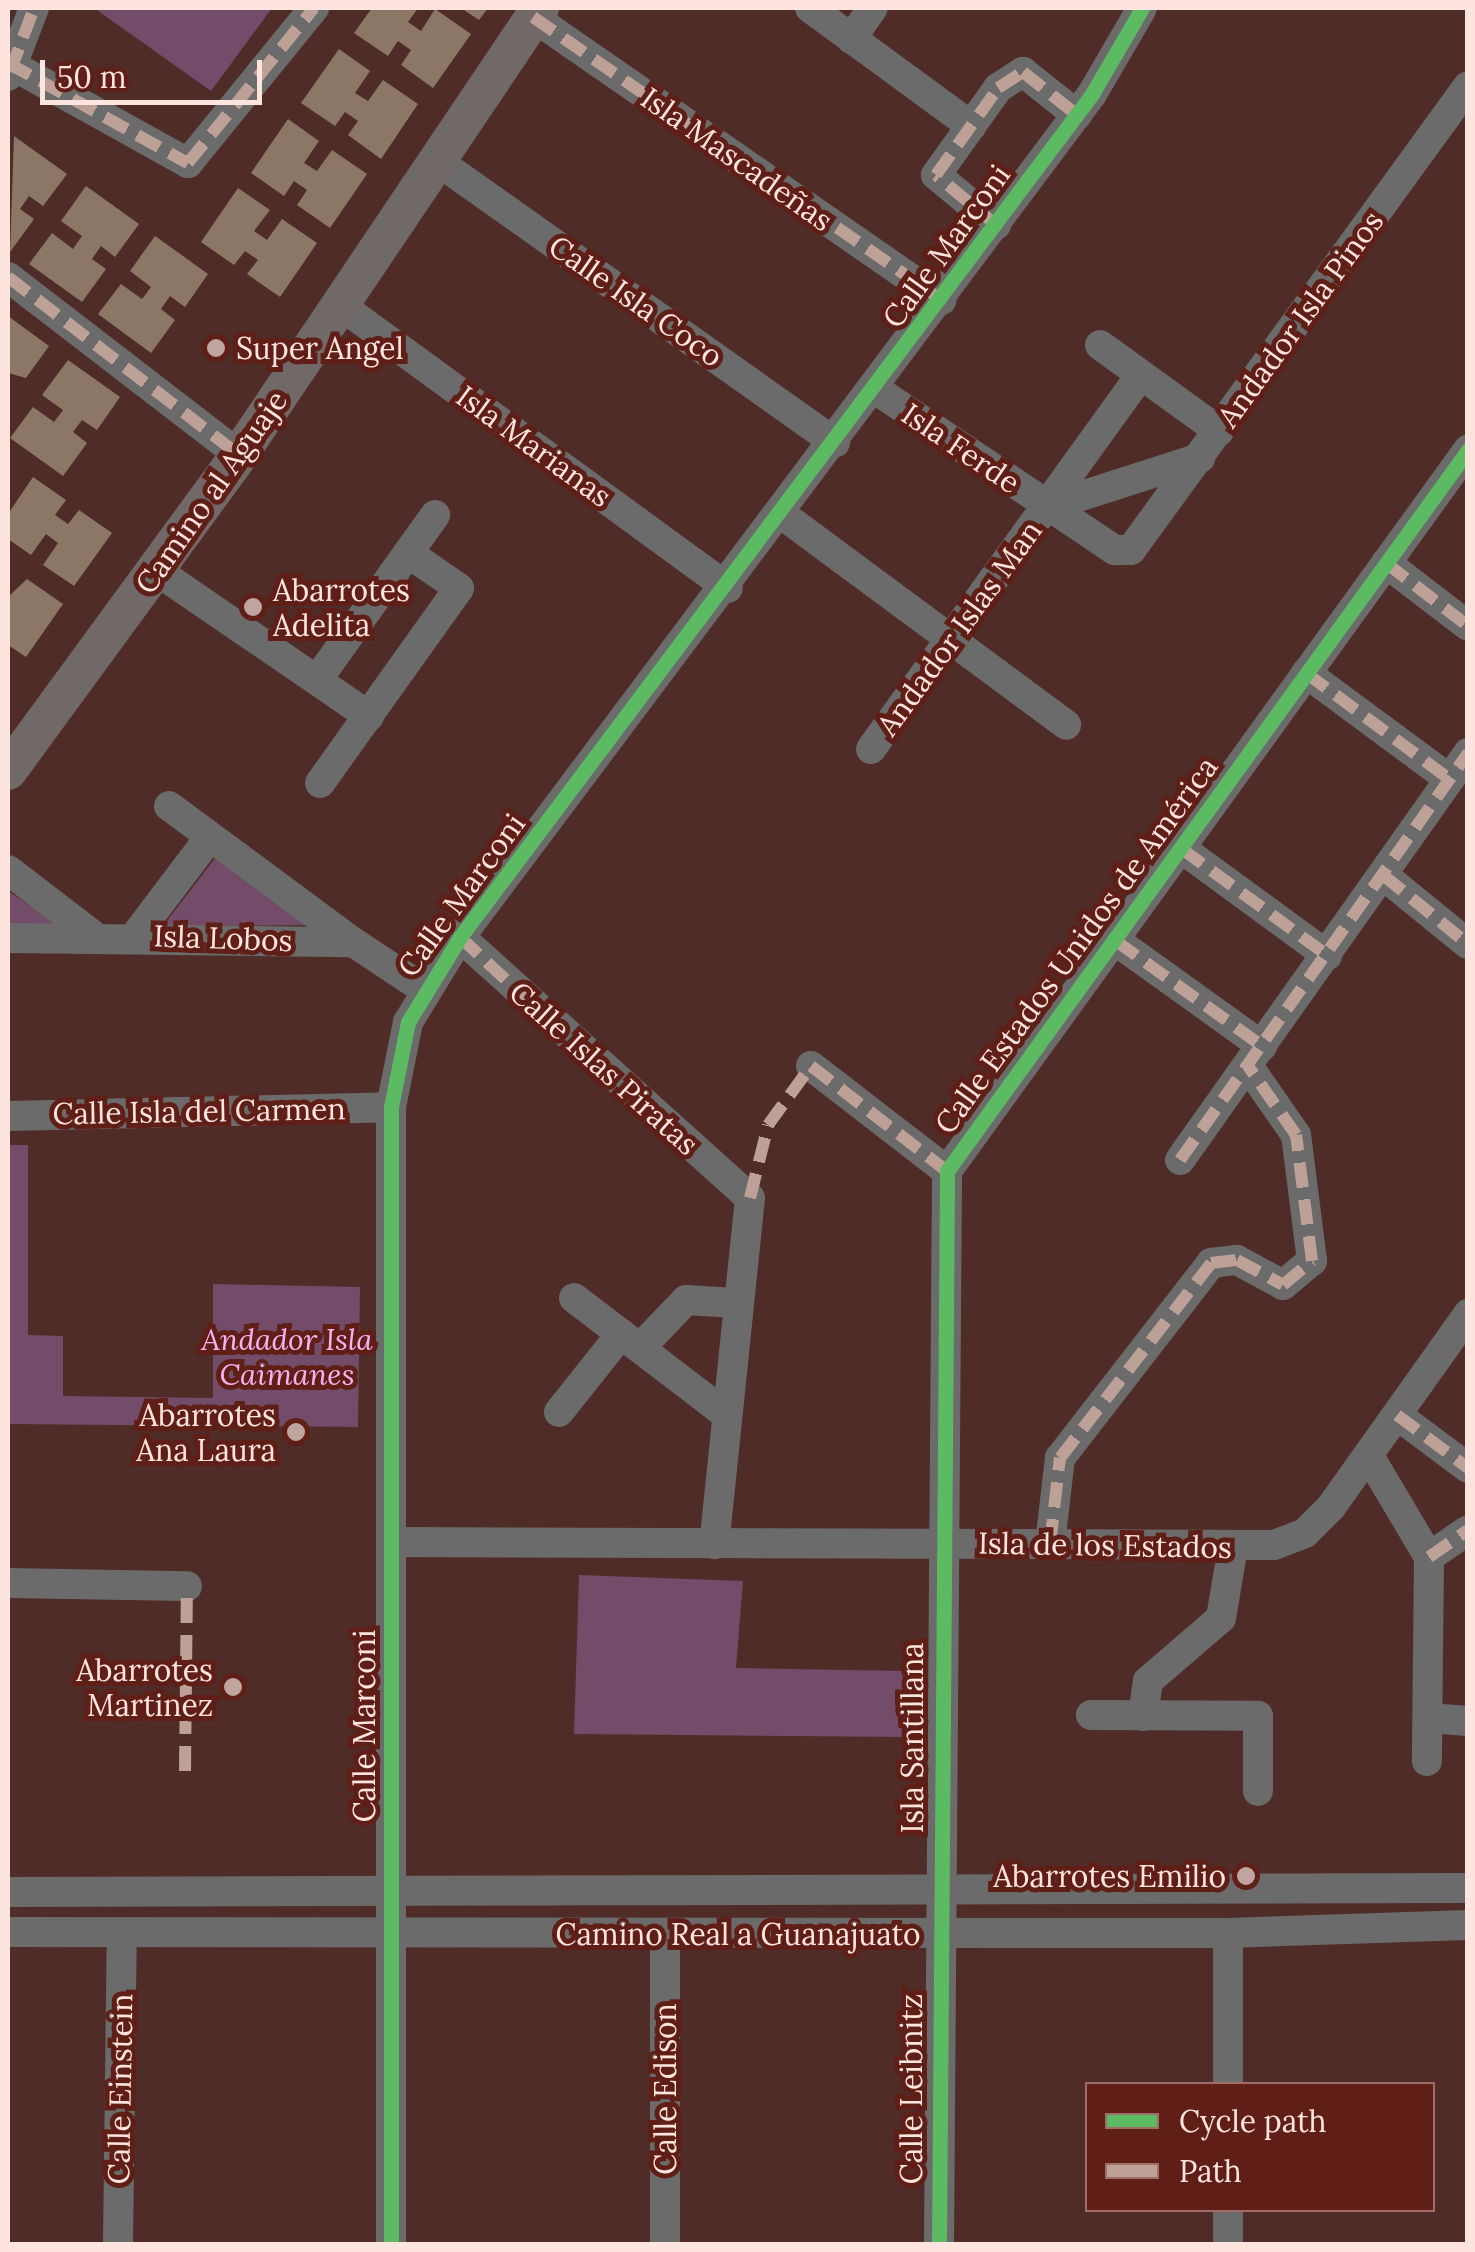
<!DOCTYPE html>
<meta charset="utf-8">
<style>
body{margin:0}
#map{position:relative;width:1475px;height:2252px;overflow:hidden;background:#4f2c27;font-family:Lora,serif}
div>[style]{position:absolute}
.green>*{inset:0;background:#724c69}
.building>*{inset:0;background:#8c7767}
.minor>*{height:30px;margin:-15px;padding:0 15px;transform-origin:15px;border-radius:15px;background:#6c6b6b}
.major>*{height:38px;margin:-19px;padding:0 19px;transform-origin:19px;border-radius:19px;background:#716868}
.quiet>*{height:12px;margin-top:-6px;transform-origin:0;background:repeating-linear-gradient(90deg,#bda197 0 25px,transparent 0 37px)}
.cycleway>*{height:15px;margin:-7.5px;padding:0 7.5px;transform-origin:7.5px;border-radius:7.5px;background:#5cba63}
.dots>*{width:28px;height:28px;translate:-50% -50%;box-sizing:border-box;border:5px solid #5f1f17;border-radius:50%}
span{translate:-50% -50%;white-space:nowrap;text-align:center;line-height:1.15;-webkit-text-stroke:10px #5f1f17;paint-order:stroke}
.street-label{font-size:30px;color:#fde4df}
.poi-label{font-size:30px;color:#fde4df}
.left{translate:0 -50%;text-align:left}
.right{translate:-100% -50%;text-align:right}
.park-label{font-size:30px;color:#f7b2ef;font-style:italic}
.frame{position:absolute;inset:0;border:10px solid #fde4df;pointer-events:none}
.legend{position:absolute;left:1085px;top:2082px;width:350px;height:130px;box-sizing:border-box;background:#5f1f17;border:2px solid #9e6e67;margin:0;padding:12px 18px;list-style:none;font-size:30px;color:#fde4df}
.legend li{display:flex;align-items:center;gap:20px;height:50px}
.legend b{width:50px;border:2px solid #9e6e67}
.scale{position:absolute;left:40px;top:60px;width:222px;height:45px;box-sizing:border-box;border:5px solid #fde4df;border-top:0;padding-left:12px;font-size:30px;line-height:35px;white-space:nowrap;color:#fde4df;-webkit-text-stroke:8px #5f1f17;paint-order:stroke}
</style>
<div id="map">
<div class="green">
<i style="clip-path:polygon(94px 8px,272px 8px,211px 91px)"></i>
<i style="clip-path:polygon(219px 853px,321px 925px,163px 926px)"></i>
<i style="clip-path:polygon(8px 891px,60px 926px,8px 929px)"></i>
<i style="clip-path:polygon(8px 1145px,28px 1145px,28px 1335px,63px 1336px,63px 1396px,213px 1398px,213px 1284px,360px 1287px,358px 1427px,8px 1424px)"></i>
<i style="clip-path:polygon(579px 1575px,743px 1581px,736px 1668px,906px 1671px,904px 1737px,574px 1734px)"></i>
</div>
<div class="building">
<i style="clip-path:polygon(372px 8px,418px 8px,408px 22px,421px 31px,435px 9px,471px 34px,433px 88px,401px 65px,411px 50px,398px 41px,388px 56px,354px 33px)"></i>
<i style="clip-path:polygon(461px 8px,488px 8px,479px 20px)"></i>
<i style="clip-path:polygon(339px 49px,370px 71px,355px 93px,368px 101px,383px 80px,418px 104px,381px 159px,348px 135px,358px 121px,345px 112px,335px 126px,301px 103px)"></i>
<i style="clip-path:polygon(288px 119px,319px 141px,304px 163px,317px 171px,332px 150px,367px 174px,330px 228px,297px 205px,307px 190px,294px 181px,284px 196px,251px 173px)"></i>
<i style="clip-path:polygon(14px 136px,67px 174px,43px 206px,29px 196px,20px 209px,34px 219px,10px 252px)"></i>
<i style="clip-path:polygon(86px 186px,139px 224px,115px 257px,101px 246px,92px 259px,106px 269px,82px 302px,29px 264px,52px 233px,73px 249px,82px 236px,61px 221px)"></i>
<i style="clip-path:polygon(238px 188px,270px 210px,254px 231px,267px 240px,282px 219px,317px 243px,280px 297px,247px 274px,258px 260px,245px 251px,234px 265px,201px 242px)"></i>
<i style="clip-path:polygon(155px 236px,208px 274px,185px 307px,170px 296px,161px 309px,175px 320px,151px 353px,98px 314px,121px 284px,142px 299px,151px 287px,130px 271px)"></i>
<i style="clip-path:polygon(8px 316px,49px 346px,26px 378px,8px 373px)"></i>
<i style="clip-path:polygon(68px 360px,120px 397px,97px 430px,82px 420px,73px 432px,87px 443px,63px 476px,10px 438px,33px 407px,54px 422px,63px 410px,42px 395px)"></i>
<i style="clip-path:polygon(33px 477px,66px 500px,55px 515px,68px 524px,79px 510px,112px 533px,74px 586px,43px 565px,58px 543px,46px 534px,31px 555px,8px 539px,8px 514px)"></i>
<i style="clip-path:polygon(27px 579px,63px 604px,26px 657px,8px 645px,8px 597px)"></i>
</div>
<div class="minor">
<i style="left:810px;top:8px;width:200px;rotate:36.2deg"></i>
<i style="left:533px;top:17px;width:497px;rotate:34.7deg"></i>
<i style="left:851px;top:39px;width:38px;rotate:-55deg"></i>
<i style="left:8px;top:63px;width:206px;rotate:29.1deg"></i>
<i style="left:188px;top:163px;width:200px;rotate:-50.9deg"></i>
<i style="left:8px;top:76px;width:73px;rotate:-69.1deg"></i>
<i style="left:436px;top:160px;width:489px;rotate:35.3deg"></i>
<i style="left:996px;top:225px;width:78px;rotate:-140.2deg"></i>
<i style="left:936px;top:175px;width:107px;rotate:-54.5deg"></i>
<i style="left:998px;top:88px;width:30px;rotate:-33deg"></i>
<i style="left:1023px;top:72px;width:69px;rotate:38.5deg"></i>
<i style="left:8px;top:277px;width:292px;rotate:37.6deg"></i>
<i style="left:340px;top:305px;width:480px;rotate:36.1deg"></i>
<i style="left:1100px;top:345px;width:147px;rotate:35.9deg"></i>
<i style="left:875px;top:389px;width:289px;rotate:33.9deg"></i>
<i style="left:1115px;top:550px;width:16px"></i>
<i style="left:1131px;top:550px;width:573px;rotate:-54.01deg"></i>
<i style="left:1047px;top:507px;width:161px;rotate:-17.8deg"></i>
<i style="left:784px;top:516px;width:351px;rotate:36.5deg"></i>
<i style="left:1386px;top:563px;width:103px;rotate:37.5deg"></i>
<i style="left:157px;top:571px;width:257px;rotate:34.4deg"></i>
<i style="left:1306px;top:673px;width:178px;rotate:36.5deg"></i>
<i style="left:317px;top:680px;width:203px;rotate:-54.4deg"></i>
<i style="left:871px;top:749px;width:461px;rotate:-54.2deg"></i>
<i style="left:320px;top:783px;width:239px;rotate:-54.5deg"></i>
<i style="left:459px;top:588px;width:62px;rotate:-145.5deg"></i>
<i style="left:169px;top:806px;width:229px;rotate:36.5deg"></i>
<i style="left:1182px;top:849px;width:180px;rotate:36.2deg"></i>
<i style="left:8px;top:870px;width:108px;rotate:37.5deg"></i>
<i style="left:1383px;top:875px;width:109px;rotate:39.1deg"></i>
<i style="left:135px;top:936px;width:123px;rotate:-52.9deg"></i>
<i style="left:460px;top:937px;width:390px;rotate:42deg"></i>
<i style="left:750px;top:1198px;width:348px;rotate:95.9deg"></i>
<i style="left:8px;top:938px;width:345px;rotate:0.7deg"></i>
<i style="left:353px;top:942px;width:85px;rotate:33.5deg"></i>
<i style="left:1116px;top:941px;width:180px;rotate:35.7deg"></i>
<i style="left:811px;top:1066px;width:172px;rotate:37.7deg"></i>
<i style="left:8px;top:1116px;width:383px;rotate:-1.3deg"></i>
<i style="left:1180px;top:1160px;width:499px;rotate:-54.7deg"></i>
<i style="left:574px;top:1298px;width:188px;rotate:37.4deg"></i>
<i style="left:640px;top:1348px;width:66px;rotate:-46.2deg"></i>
<i style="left:686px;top:1300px;width:50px;rotate:3.4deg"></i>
<i style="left:559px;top:1412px;width:100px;rotate:-51.5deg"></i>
<i style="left:1397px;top:1415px;width:89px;rotate:36.7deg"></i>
<i style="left:1369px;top:1456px;width:117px;rotate:59.3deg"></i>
<i style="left:1429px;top:1557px;width:204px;rotate:90.6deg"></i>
<i style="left:391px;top:1542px;width:883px;rotate:0.19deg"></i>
<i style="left:1274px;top:1545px;width:33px;rotate:-21deg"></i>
<i style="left:1305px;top:1533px;width:37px;rotate:-45deg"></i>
<i style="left:1331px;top:1507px;width:237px;rotate:-54.6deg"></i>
<i style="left:1050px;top:1544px;width:87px;rotate:-83.4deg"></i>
<i style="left:1060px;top:1458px;width:247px;rotate:-52.2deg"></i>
<i style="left:1211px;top:1263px;width:26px;rotate:-7deg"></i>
<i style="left:1237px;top:1260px;width:52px;rotate:28.5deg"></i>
<i style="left:1283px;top:1285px;width:38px;rotate:-40deg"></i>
<i style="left:1312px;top:1261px;width:127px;rotate:-97.2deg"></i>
<i style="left:1296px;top:1135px;width:84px;rotate:-124.8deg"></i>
<i style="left:1429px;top:1557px;width:47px;rotate:-34.7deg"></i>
<i style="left:8px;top:1583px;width:179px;rotate:1deg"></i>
<i style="left:1091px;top:1715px;width:167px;rotate:0.3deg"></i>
<i style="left:1258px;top:1716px;width:75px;rotate:90deg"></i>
<i style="left:1143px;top:1716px;width:35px;rotate:-82deg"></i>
<i style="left:1148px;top:1681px;width:96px;rotate:-40.8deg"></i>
<i style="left:1221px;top:1618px;width:72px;rotate:-80.4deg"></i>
<i style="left:1428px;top:1718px;width:40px;rotate:4.3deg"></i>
<i style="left:8px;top:1892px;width:1460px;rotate:-0.16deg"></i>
<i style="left:8px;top:1932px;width:1220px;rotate:0.05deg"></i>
<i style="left:1228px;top:1933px;width:240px;rotate:-1.9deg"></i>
<i style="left:1228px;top:2084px;width:151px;rotate:-90deg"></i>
<i style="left:118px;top:2244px;width:310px;rotate:-89.3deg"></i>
<i style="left:391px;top:2244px;width:1137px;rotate:-90deg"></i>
<i style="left:391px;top:1107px;width:87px;rotate:-78.7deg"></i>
<i style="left:408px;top:1022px;width:100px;rotate:-58.5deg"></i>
<i style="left:460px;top:937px;width:1054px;rotate:-53.14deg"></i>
<i style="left:1092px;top:94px;width:99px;rotate:-59.8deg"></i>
<i style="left:665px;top:2244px;width:310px;rotate:-90deg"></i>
<i style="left:939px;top:2244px;width:1073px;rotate:-89.57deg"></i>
<i style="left:947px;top:1171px;width:890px;rotate:-54.15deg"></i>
<i style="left:1228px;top:2244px;width:34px;rotate:-90deg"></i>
</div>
<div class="major">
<i style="left:8px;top:771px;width:391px;rotate:-53.8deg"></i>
<i style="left:239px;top:455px;width:539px;rotate:-56.04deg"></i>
</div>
<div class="quiet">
<i style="left:533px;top:17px;width:497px;rotate:34.7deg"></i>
<i style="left:8px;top:63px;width:206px;rotate:29.1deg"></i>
<i style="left:188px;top:163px;width:200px;rotate:-50.9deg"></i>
<i style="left:10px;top:72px;width:68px;rotate:-69.4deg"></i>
<i style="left:996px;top:225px;width:78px;rotate:-140.2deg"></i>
<i style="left:936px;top:175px;width:107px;rotate:-54.5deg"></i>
<i style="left:998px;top:88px;width:30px;rotate:-33deg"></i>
<i style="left:1023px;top:72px;width:69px;rotate:38.5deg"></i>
<i style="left:8px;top:277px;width:292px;rotate:37.6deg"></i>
<i style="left:1386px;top:563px;width:103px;rotate:37.5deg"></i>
<i style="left:1306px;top:673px;width:178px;rotate:36.5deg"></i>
<i style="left:1182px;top:849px;width:180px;rotate:36.2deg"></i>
<i style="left:1383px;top:875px;width:109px;rotate:39.1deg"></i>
<i style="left:460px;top:937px;width:141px;rotate:43deg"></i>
<i style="left:1116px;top:941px;width:180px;rotate:35.7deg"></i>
<i style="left:1180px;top:1160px;width:499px;rotate:-54.7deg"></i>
<i style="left:750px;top:1198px;width:75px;rotate:-76.1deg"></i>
<i style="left:768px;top:1125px;width:73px;rotate:-53.9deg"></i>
<i style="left:811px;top:1066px;width:172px;rotate:37.7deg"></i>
<i style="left:1397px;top:1415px;width:89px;rotate:36.7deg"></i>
<i style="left:1050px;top:1544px;width:87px;rotate:-83.4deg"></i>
<i style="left:1060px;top:1458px;width:247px;rotate:-52.2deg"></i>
<i style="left:1211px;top:1263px;width:26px;rotate:-7deg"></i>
<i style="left:1237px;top:1260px;width:52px;rotate:28.5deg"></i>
<i style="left:1283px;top:1285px;width:38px;rotate:-40deg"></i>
<i style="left:1312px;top:1261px;width:127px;rotate:-97.2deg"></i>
<i style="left:1296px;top:1135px;width:84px;rotate:-124.8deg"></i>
<i style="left:1429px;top:1557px;width:47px;rotate:-34.7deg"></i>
<i style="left:185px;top:1771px;width:185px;rotate:-89.4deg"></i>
</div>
<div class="cycleway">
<i style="left:391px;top:2244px;width:1137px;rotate:-90deg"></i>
<i style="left:391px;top:1107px;width:87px;rotate:-78.7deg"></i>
<i style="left:408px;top:1022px;width:100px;rotate:-58.5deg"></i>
<i style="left:460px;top:937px;width:1054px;rotate:-53.14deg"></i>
<i style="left:1092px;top:94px;width:99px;rotate:-59.8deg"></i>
<i style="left:939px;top:2244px;width:1073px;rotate:-89.57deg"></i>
<i style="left:947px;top:1171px;width:890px;rotate:-54.15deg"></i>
</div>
<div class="dots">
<i style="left:216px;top:348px;background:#c0a49f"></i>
<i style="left:253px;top:607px;background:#c0a49f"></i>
<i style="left:296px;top:1432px;background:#c0a49f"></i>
<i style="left:233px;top:1687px;background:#c0a49f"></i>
<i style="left:1246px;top:1876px;background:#c0a49f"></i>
</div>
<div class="street-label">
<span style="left:737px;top:159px;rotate:35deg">Isla Mascadeñas</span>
<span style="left:946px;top:246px;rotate:-54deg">Calle Marconi</span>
<span style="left:636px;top:301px;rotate:35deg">Calle Isla Coco</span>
<span style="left:1300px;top:319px;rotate:-54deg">Andador Isla Pinos</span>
<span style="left:534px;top:446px;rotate:36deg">Isla Marianas</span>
<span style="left:961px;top:448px;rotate:34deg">Isla Ferde</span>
<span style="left:211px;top:492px;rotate:-55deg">Camino al Aguaje</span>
<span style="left:959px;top:628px;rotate:-54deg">Andador Islas Man</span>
<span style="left:461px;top:895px;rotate:-54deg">Calle Marconi</span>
<span style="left:223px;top:938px;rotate:2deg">Isla Lobos</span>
<span style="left:1076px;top:945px;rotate:-54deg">Calle Estados Unidos de América</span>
<span style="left:604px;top:1068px;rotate:42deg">Calle Islas Piratas</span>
<span style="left:199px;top:1111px;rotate:-1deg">Calle Isla del Carmen</span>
<span style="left:1105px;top:1545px;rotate:1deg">Isla de los Estados</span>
<span style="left:364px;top:1726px;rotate:-90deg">Calle Marconi</span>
<span style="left:912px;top:1738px;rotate:-90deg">Isla Santillana</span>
<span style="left:738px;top:1934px">Camino Real a Guanajuato</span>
<span style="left:120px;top:2089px;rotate:-89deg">Calle Einstein</span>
<span style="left:665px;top:2089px;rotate:-90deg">Calle Edison</span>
<span style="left:911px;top:2089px;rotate:-90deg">Calle Leibnitz</span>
</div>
<div class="poi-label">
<span class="left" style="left:236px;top:348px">Super Angel</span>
<span class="left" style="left:273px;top:607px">Abarrotes<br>Adelita</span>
<span class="right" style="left:276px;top:1432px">Abarrotes<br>Ana Laura</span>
<span class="right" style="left:213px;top:1687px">Abarrotes<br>Martinez</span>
<span class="right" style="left:1226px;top:1876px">Abarrotes Emilio</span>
</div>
<div class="park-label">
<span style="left:287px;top:1356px">Andador Isla<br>Caimanes</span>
</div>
<div class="frame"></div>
<ul class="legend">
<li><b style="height:12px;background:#5cba63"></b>Cycle path</li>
<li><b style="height:12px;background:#bda197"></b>Path</li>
</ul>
<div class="scale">50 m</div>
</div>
